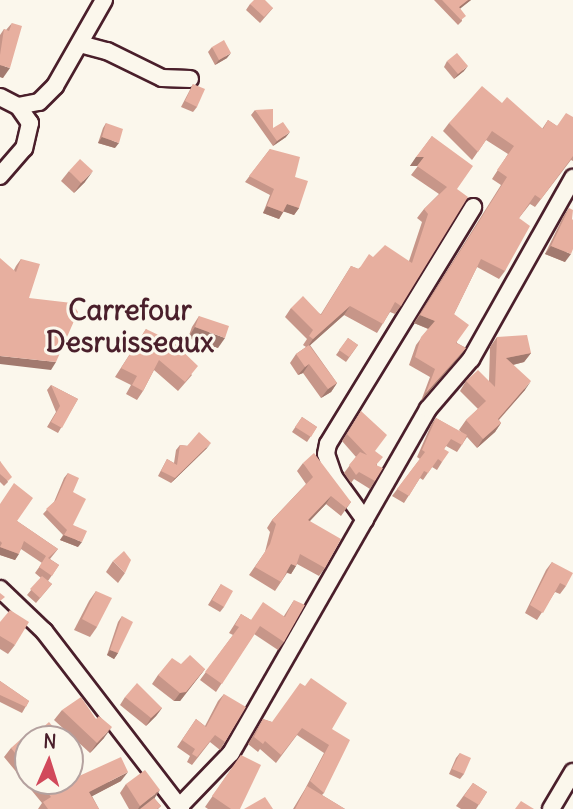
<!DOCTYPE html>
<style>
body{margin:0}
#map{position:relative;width:573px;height:809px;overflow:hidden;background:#fbf7ec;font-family:Delius,sans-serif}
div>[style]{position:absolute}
.roads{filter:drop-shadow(2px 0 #4a1f2b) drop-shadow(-2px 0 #4a1f2b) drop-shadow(0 2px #4a1f2b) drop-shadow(0 -2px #4a1f2b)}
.minor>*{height:16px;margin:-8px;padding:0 8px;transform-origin:8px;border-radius:8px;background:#fbf7ec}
.wall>*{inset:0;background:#c79689}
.shaded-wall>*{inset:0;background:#a27a6f}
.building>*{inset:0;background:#e7af9f}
span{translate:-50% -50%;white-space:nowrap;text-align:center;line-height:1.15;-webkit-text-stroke:6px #fbf7ec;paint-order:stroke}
.quarter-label{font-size:28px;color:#4a1f2b;font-weight:700}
.north{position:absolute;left:14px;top:725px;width:70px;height:70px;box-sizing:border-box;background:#fbf7ec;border:2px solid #b4a19f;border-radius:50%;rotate:3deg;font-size:19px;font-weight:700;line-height:28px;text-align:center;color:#4a1f2b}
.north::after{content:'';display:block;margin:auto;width:24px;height:32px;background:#d1495b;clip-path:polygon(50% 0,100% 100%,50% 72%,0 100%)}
</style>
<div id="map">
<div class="roads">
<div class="minor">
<i style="left:80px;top:44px;width:28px;rotate:15deg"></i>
<i style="left:107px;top:51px;width:61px;rotate:26.1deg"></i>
<i style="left:162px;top:78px;width:28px;rotate:2deg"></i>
<i style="left:0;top:97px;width:20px;rotate:27deg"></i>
<i style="left:18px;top:106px;width:21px;rotate:55deg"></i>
<i style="left:30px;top:123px;width:26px;rotate:103deg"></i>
<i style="left:24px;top:148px;width:37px;rotate:131deg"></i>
<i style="left:18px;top:106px;width:21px;rotate:-11deg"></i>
<i style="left:39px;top:102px;width:23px;rotate:-45deg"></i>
<i style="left:55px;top:86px;width:99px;rotate:-60.3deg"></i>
<i style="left:365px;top:520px;width:53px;rotate:-125.8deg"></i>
<i style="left:334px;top:477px;width:24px;rotate:-109deg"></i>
<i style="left:326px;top:454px;width:10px;rotate:-79deg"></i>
<i style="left:328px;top:444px;width:278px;rotate:-58.5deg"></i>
<i style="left:0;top:589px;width:61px;rotate:43.7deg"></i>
<i style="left:44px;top:631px;width:225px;rotate:52.4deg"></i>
<i style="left:179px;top:807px;width:75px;rotate:-46.1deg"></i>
<i style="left:231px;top:753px;width:396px;rotate:-60.2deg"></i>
<i style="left:428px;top:409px;width:66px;rotate:-49.3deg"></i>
<i style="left:471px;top:359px;width:208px;rotate:-60.6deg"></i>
<i style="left:551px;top:809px;width:43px;rotate:-59.3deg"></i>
</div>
</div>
<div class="wall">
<i style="clip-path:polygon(434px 0,471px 0,460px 8px,462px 21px,458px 25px)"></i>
<i style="clip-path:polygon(250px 4px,273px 8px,260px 23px,246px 10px)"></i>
<i style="clip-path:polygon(12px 23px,3px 78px,0 77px,0 35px,4px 29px,6px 30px)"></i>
<i style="clip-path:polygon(212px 47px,227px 58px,215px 65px,208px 52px)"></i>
<i style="clip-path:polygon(447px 61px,464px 71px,454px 79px,444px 67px)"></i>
<i style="clip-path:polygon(193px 84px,197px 107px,193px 112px,181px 107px)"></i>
<i style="clip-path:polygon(502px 103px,542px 129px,548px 120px,557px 126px,573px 117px,573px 161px,571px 160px,535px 207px,530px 204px,519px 218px,505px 271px,499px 279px,477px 267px,454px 314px,457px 343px,466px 348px,421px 401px,430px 377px,409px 365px,416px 345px,428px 329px,414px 323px,501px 185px,492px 179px,508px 154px,486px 140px,472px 160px,443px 131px,449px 123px)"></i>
<i style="clip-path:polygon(255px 110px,273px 128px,286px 137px,273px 146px,251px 115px)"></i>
<i style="clip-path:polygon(106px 123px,115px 148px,98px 143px,103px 128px)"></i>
<i style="clip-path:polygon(432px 136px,457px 189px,401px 306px,395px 314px,390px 312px,377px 333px,344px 315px,310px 345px,337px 383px,331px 392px,321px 398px,303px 373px,298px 375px,290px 363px,296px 354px,306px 347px,303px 345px,307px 339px,285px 317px,291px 308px,321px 314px,351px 266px,358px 269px,373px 257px,409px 261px,422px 222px,417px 218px,424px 209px,439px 194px,411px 175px,418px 166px,410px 166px)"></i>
<i style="clip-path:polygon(270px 149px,295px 177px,299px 208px,294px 215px,284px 211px,279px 219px,263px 213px,270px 195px,245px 182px)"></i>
<i style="clip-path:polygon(69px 171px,85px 182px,74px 193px,61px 181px)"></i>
<i style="clip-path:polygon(569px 208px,572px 219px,565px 262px,545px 254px,563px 217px)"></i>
<i style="clip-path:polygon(21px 259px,29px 298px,51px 370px,14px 270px,16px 266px)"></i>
<i style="clip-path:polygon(199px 316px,218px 348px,188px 338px,192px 327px)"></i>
<i style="clip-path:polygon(146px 329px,192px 375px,178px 391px,154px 370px,143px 391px,137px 400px,126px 394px,131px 385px,115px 377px)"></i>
<i style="clip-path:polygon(497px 337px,531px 353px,524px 362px,513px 365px,525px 390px,499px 420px,501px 423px,495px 432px,477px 448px,467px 437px,457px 452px,446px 446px,444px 449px,442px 462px,437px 470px,432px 467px,423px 480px,420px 478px,404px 503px,392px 496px,420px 459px,417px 457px,431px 425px,436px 418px,462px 433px,459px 430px,466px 420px,478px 409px,460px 391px,466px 381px,489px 381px,490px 347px)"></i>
<i style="clip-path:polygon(348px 338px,358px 345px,346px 362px,336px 355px)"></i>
<i style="clip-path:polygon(51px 385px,78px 399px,58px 433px,47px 427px,56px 412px,47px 390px)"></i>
<i style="clip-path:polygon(361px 411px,375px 451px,377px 465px,375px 481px,370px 489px,354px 479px,351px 483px,344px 473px,356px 457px,342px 441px)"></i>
<i style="clip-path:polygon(302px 417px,317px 427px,307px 442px,292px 432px)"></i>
<i style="clip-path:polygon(180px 445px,207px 448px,171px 483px,158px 476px,167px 459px,174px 463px,176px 450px)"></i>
<i style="clip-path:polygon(0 461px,8px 482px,4px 486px,0 482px)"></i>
<i style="clip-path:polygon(303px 463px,351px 502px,341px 516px,326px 504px,310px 521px,325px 568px,319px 576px,297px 564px,291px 574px,287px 573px,275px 591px,249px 575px,265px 552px,270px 532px,267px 528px,272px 520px,306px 484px,297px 471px)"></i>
<i style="clip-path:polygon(68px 473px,73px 492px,73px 525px,78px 547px,60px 540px,63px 535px,43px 514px,54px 502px,64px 478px)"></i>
<i style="clip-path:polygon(0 504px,17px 521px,58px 549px,50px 559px,59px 565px,48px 581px,52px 584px,36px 603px,27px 595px,41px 578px,35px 573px,42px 563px,21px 549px,15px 560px,0 555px)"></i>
<i style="clip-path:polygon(113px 561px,125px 573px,118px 583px,106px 572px)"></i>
<i style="clip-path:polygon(552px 562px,566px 586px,560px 594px,555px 592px,537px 620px,525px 613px,546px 570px)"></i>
<i style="clip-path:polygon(221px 584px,224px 607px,220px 612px,208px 605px)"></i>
<i style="clip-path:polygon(96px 591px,97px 627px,90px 637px,74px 630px,89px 601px)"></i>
<i style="clip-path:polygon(294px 600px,284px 642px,278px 650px,254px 634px,216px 692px,200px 680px,233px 635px,229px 633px,241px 614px,251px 620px,284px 616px)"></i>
<i style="clip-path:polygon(122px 616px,118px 653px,114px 659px,107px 655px,118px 622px)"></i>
<i style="clip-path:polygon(0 622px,15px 645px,8px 654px,0 649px)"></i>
<i style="clip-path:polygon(181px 664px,205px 669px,180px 701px,174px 701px,152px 684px,158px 675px)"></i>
<i style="clip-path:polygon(0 681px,29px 701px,22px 713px,0 702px)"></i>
<i style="clip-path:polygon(224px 694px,225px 742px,220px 750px,210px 742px,192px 765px,187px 762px,190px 756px,177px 747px,196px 719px,205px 726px,218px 701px)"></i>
<i style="clip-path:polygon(125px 697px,162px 708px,156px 716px,146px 726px,120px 705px)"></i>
<i style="clip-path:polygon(62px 710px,96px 719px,104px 738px,90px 753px,54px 720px)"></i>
<i style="clip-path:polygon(263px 719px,272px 722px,332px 729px,324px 793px,322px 795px,345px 809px,293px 809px,305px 789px,324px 753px,297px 735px,276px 763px,260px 749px,258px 752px,248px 744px)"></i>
<i style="clip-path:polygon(28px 740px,28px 781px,64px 781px,61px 785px,121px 781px,92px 796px,99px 809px,38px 809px,42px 803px,4px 757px,11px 748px,25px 743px)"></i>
<i style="clip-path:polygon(460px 753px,464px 774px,460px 779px,449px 774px,456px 758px)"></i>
<i style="clip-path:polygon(241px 755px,240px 809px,208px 809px,205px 807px)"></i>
<i style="clip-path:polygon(473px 783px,487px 792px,476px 809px,461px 809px,456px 806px)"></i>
<i style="clip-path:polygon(126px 784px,154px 798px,161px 806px,158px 809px,129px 809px,120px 793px)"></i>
</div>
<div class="shaded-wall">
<i style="clip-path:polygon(468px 0,471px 0,456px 12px,459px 7px)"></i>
<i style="clip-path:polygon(231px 53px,227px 58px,215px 65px,219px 60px)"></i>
<i style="clip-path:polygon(0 65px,10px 68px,3px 78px,0 77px)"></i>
<i style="clip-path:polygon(468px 66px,464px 71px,454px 79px,458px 74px)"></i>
<i style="clip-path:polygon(290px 132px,286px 137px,273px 146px,277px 141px)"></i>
<i style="clip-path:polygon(102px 137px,119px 143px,115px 148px,98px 143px)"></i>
<i style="clip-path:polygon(416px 157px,424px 157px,418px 166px,410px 166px)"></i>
<i style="clip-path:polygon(93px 171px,85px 182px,74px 193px,81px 183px)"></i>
<i style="clip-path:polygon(287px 204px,299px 208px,294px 215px,282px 211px)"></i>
<i style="clip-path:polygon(267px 206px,283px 212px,279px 219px,263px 213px)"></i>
<i style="clip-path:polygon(551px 246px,571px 254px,565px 262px,545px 254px)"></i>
<i style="clip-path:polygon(350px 306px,344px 315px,307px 348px,313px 339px)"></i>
<i style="clip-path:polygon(420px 315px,435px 321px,429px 329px,414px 323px)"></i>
<i style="clip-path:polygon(195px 327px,225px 338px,218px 348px,188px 338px)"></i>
<i style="clip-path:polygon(466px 348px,460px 356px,421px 401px,426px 393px)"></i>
<i style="clip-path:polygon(531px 353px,524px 362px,500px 368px,506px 358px)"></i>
<i style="clip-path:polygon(0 356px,56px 362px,51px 370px,0 364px)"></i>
<i style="clip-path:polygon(309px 364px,303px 373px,298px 375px,305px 367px)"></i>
<i style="clip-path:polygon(531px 381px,525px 390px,491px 428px,498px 419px)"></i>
<i style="clip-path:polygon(337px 383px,331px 392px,321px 398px,328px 389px)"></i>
<i style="clip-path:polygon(501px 423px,495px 432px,477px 448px,483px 439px)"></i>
<i style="clip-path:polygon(211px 443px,207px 448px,171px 483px,175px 478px)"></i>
<i style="clip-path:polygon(331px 496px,326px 504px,303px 528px,308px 520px)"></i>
<i style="clip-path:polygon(64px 535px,82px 542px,78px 547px,60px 540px)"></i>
<i style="clip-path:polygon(0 547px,19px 554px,15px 560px,0 555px)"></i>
<i style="clip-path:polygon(291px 564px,296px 566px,291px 574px,286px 572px)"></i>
<i style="clip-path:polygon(110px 650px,118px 653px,114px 659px,107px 655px)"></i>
<i style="clip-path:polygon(205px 669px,180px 701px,174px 701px,180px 693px)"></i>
<i style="clip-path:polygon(162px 708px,156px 716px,146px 726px,151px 718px)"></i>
<i style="clip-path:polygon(112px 727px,104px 738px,90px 753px,97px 743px)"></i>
<i style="clip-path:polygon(128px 772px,121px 781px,83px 801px,89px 792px)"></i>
<i style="clip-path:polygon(160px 790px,154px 799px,141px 809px,138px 809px,140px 806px)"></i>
</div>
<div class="building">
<i style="clip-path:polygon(254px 0,265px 0,273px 8px,264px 17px,250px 4px)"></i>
<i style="clip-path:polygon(442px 0,468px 0,459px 7px,466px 16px,461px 20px)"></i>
<i style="clip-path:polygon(12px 23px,22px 26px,10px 68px,0 65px,0 55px,4px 29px,9px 31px)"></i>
<i style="clip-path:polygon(224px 40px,231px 53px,219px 60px,212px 47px)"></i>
<i style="clip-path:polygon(457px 53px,468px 66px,458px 74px,447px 61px)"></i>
<i style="clip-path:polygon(193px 84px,205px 89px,197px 107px,185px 101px)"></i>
<i style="clip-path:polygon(482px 86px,502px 103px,507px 97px,543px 129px,548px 120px,557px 126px,566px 113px,573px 117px,573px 156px,541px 199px,535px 195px,519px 218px,530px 226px,505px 271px,481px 259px,454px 314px,469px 325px,456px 343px,466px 348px,426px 393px,435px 369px,415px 357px,421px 337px,435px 321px,420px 315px,507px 177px,497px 170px,514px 146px,492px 131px,478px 152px,449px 123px)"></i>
<i style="clip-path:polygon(273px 109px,273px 128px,283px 122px,290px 132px,277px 141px,255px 110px)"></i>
<i style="clip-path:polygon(106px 123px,123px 129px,119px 143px,102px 137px)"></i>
<i style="clip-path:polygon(432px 136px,473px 166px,457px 189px,468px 197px,401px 306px,395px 302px,383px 324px,350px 306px,313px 339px,309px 336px,313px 330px,291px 308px,303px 296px,321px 315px,351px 266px,359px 269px,369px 254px,373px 257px,385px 245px,412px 263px,428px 214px,424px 209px,447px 187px,417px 166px,424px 157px,416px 157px)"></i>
<i style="clip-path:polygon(270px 149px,300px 157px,295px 177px,308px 181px,299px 208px,287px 204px,283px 212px,267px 206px,274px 189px,249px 176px)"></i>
<i style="clip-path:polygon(80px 159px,93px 171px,81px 183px,69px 171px)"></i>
<i style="clip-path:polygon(569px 208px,573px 210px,572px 219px,573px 220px,573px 249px,571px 254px,551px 246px)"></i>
<i style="clip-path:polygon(0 258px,16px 272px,21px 259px,40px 264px,29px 298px,72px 303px,78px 312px,56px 362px,0 356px)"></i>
<i style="clip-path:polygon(199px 316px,229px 326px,225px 338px,195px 327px)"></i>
<i style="clip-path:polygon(146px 329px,173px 342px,198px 366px,185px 382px,159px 360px,143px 391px,132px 385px,137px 376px,121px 368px)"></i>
<i style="clip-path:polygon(527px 335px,531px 353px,506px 358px,531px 381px,498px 419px,501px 423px,483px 439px,466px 420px,486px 401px,466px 381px,478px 370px,495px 387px,497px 337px)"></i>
<i style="clip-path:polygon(348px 338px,358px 345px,349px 357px,339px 350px)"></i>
<i style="clip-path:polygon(309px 345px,337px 383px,328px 389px,309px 364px,305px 367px,296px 354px)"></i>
<i style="clip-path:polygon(51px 385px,78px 399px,62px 428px,51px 422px,60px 406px)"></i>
<i style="clip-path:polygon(361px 411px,387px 435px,375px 451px,383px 457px,376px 465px,383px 468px,375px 481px,359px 472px,356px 475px,349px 465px,360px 452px,367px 455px,347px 434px)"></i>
<i style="clip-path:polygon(302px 417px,317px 427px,311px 437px,295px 427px)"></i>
<i style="clip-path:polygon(436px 418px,467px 435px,462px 445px,451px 439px,444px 449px,449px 452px,442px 462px,438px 459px,428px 473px,424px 471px,409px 496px,397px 489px,425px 452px,422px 450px)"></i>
<i style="clip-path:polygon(199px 432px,211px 443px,175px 478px,161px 471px,167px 459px,177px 465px,180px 445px,187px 446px)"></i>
<i style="clip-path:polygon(314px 453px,351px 502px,346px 508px,331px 496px,308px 520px,341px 539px,325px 568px,300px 554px,296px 566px,291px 564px,281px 582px,255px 567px,270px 544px,276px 524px,272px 520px,313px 477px,303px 463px)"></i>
<i style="clip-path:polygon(0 461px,12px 477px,8px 481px,0 474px)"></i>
<i style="clip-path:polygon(68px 473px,79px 478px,73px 492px,86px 499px,73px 525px,87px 531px,82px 542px,64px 535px,67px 530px,46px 509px,56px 500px)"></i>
<i style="clip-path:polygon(14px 483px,33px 498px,17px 521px,58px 549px,48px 558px,59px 565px,52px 576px,39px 567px,46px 556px,24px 541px,19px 554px,0 547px,2px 543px,0 541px,0 504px)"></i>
<i style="clip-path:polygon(124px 551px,131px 560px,125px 573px,113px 561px)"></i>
<i style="clip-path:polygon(552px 562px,573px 573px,566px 586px,560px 583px,543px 613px,530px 605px)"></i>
<i style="clip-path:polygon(42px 576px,52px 584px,40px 598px,30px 589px)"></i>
<i style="clip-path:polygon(221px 584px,233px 591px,224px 607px,212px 600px)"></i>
<i style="clip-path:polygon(96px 591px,112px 598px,97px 627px,82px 619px)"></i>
<i style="clip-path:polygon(0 593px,5px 597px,0 601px)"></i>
<i style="clip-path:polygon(294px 600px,305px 605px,284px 642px,260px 626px,222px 684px,205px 672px,239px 627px,235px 625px,241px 614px,251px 620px,263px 602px,285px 617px)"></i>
<i style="clip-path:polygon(10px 610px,29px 622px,15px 645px,0 636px,0 622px)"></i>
<i style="clip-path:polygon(122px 616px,133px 622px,118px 653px,110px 650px)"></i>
<i style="clip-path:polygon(190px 655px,205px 669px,186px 692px,180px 693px,158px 675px,172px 658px,181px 664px)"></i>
<i style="clip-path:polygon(311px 678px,347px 703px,332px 729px,350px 740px,324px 793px,310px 781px,329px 745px,302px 728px,281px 755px,265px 741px,263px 744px,254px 737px,263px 719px,272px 722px,300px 683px,305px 686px)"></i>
<i style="clip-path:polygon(0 681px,29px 701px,26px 707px,0 695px)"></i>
<i style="clip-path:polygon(137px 683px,162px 708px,151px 718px,125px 697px)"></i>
<i style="clip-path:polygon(224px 694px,246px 707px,225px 742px,215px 735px,197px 757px,192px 754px,195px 749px,182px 740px,196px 719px,206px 727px)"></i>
<i style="clip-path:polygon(81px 697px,96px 719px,99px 716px,112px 727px,97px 743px,62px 710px)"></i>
<i style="clip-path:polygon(49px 722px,63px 739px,30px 739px)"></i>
<i style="clip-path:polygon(21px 739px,25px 743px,28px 740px,28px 769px,11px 748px)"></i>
<i style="clip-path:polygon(70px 747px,81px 761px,70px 773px)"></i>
<i style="clip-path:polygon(460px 753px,471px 758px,464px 774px,452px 769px)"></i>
<i style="clip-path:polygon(241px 755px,261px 765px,240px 809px,231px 809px,212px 796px)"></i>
<i style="clip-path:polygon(121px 757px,128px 772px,89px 792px,99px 809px,48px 809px,43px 802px,51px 797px,38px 781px,62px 781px,57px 786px)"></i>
<i style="clip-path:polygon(145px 770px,160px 790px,140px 806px,126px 784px)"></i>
<i style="clip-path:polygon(473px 783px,487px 792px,479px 805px,464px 796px)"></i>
<i style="clip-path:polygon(307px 786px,345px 809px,295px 809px)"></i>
<i style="clip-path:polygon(265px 797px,273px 809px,244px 809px)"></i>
<i style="clip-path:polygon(154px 798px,161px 806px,157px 809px,140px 809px)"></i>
<i style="clip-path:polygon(521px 801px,534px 809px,515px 809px)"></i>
</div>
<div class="quarter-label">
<span style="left:130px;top:326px">Carrefour<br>Desruisseaux</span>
</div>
<div class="north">N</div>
</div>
